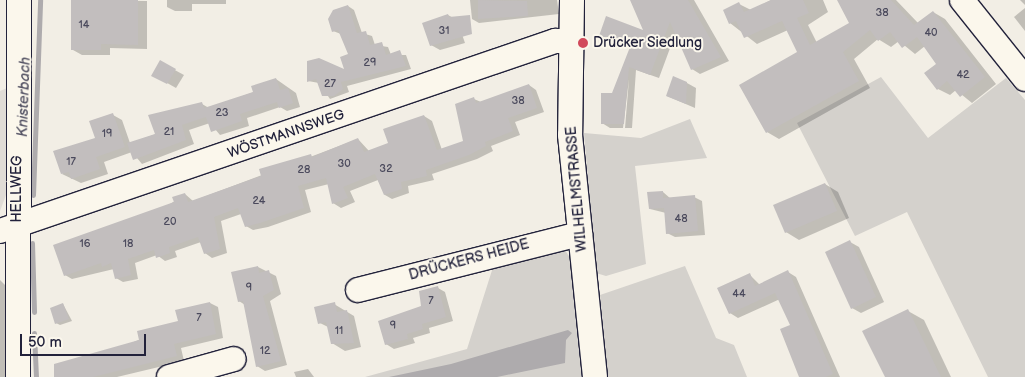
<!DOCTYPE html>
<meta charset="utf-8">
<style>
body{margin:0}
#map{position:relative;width:1025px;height:377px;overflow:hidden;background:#f2eee5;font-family:"Balsamiq Sans",sans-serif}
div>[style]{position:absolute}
.built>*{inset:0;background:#e0dcd6}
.green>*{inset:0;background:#d4d1cc}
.water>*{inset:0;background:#aeabad}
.shadow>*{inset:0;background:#0003}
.stream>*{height:5px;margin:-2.5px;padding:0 2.5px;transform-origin:2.5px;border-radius:2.5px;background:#aeabad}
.building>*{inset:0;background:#c2bebe}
.roads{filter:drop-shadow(1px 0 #22223b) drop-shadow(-1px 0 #22223b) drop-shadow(0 1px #22223b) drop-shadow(0 -1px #22223b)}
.minor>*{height:24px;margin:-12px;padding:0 12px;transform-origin:12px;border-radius:12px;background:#fbf7ec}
.dots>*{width:14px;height:14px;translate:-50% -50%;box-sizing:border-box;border:2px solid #fbf7ec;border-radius:50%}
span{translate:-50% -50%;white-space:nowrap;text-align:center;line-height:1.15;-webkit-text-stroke:4px #fbf7ec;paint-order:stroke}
.number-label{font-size:11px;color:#4a495c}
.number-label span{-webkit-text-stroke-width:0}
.poi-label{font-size:14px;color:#22223b}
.left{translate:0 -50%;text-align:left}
.street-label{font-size:14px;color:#22223b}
.water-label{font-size:15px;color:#535263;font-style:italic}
.scale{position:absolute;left:20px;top:334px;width:126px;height:22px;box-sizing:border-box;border:2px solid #22223b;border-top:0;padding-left:6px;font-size:15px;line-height:18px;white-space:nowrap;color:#22223b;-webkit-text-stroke:4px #fbf7ec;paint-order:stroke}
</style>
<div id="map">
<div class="built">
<i style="clip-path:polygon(7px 88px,6px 195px,0 211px,0 91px)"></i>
</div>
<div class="green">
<i style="clip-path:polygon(881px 77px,928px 138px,1006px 78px,1025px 100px,1025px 377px,988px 377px,907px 212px,855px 236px,797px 123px)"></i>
<i style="clip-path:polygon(690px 119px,707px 158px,635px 166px,646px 264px,606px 276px,596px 273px,584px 133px,641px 138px)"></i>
<i style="clip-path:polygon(565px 250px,570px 258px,584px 377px,365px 377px,467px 349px,494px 264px)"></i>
<i style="clip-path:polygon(685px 266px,716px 338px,734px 345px,747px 377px,608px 377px,600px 295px)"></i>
</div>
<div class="water">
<i style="clip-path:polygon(568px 330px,572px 333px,566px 340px,565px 363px,497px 377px,389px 377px,451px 364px)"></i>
</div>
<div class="shadow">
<i style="clip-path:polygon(73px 0,147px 1px,147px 49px,110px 48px,110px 55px,82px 55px,73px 50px)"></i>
<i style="clip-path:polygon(167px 0,226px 0,226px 4px,192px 4px,192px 11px,175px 11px,167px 7px)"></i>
<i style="clip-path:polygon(470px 0,557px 0,559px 14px,479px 23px,472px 19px)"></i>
<i style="clip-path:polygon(632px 0,694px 0,729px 61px,700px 74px,692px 69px,676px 32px,659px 78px,636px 70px,632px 128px,625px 128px,629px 79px,623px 128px,610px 128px,602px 123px,631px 48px,600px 35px,645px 32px)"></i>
<i style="clip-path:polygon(771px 0,823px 0,828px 12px,808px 25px,817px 43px,851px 24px,848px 0,896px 0,918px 23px,933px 12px,945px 19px,996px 84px,972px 103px,956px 90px,950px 95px,938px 89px,938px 64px,925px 46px,915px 54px,899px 41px,891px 47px,878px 39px,854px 59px,870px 88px,779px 139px,767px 132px,799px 53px,788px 30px,757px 44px,730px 23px,739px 4px,751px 10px)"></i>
<i style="clip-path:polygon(1020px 0,1025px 0,1025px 5px)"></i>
<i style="clip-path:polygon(348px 6px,354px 10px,362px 33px,372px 36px,375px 45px,388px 47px,391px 55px,406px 55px,411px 69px,347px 86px,349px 92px,330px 99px,319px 83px,308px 81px,308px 62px,346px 71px,349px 55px,341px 34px,333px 31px)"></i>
<i style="clip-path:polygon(1025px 8px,1025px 31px,1014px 17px)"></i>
<i style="clip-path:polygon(448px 15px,457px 20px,465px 43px,440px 50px,431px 45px)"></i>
<i style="clip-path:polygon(160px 62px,184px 75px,176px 88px,153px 75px)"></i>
<i style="clip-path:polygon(276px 79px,296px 93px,300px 107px,287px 111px,280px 107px,247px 118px,249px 126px,220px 135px,210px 123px,189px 130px,194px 144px,142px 164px,132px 152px,104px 162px,108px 174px,81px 183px,62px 174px,97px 139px,113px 115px,122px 120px,130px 143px,156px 134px,202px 104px,209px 108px,254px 92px)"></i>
<i style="clip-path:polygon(687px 83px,696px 88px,695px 108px,667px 96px)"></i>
<i style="clip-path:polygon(529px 85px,536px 90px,544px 112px,515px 122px,520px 135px,491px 146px,493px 151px,477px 159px,432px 174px,434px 180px,408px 186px,409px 193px,392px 199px,385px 195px,378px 180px,350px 191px,355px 202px,341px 208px,333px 203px,329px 184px,305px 190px,311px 212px,268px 227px,253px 230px,246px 226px,241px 214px,221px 221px,227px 253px,212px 258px,205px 253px,201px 242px,175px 251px,177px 257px,165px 261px,157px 255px,135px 263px,138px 279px,123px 282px,116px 278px,114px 269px,72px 279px,65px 275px,185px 194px,193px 201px,358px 139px,369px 151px,390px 144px,424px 116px,432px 121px,442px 150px,464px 142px,474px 99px,481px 102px)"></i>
<i style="clip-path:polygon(825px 184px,838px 192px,849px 218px,799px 240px,786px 232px)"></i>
<i style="clip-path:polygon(663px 192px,671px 199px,694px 197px,702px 201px,705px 235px,675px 237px,667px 233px,666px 213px,650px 209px)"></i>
<i style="clip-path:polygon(850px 242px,859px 247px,884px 302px,861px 313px,852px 308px)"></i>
<i style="clip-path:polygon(258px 267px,276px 276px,281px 294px,270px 301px,287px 365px,265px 371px,257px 366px,245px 305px,239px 301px)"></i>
<i style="clip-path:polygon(788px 272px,796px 277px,840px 377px,801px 377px,791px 325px,780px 299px,738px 318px,730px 313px,750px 275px,760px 285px)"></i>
<i style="clip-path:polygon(0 280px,7px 287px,12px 377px,0 377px)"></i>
<i style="clip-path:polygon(438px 288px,445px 292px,453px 321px,429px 328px,430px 333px,413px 338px,415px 343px,394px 349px,386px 344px)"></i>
<i style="clip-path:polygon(210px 303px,218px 307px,223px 338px,181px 348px,184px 361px,117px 377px,55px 377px,179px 322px)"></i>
<i style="clip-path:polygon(63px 304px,72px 321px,60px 325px,56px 323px)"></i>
<i style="clip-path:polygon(334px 304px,354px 316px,361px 347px,345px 351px,332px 343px,328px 327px,320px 323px)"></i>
<i style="clip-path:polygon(908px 311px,924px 320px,951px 377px,886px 377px)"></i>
<i style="clip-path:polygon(308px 369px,314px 377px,296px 377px,294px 372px)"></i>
</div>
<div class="stream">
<i style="left:33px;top:195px;width:195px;rotate:-87.9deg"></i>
<i style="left:32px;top:243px;width:69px;rotate:88.3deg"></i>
<i style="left:34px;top:333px;width:44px;rotate:87.4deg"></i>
</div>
<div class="building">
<i style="clip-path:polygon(71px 0,138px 0,138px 45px,101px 44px,101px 50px,71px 50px)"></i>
<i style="clip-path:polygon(478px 0,527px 1px,528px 16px,478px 19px)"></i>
<i style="clip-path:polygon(630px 0,688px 0,721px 57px,691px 70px,670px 22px,650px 75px,629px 67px,624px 124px,601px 124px,601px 93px,612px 93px,630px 47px,599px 36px,606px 16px,643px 30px)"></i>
<i style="clip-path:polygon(771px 0,803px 0,809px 13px,797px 18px,810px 45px,849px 23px,837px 0,891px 0,914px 25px,933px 11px,985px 77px,960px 97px,947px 81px,937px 90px,924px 73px,936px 64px,917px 37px,902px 48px,890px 32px,878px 41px,870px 30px,843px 52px,859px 81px,766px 133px,739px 85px,797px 52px,782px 21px,744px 38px,736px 21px,729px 24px,723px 10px,739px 2px,744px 12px)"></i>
<i style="clip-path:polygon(348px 5px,357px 33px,366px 31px,370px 45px,382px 42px,386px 55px,400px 50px,406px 66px,341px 82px,343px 89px,334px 96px,322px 96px,316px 79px,307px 82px,307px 61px,319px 58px,344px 69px,340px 57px,348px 54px,338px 30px,332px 32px,328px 19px,333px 10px)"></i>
<i style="clip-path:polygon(448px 14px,449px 17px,470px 15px,472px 34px,430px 46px,422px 23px)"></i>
<i style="clip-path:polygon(160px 60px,176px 69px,167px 84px,151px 76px)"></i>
<i style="clip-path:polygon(673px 76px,687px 82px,686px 104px,666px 96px)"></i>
<i style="clip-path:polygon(276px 78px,280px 90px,288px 88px,293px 103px,279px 108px,277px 102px,240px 114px,242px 121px,211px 132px,206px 117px,182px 125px,186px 140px,133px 160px,127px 143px,155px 134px,148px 115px,202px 102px,204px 108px,253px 92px,251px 86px)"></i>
<i style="clip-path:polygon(529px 84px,537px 108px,508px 118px,513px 131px,485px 142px,486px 146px,469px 155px,426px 170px,427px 176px,401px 182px,402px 189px,384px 195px,375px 174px,343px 187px,348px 198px,332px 204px,326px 178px,298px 186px,304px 208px,260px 223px,245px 227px,238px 208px,214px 217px,220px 249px,204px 254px,198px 237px,169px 247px,170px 253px,156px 258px,154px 250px,128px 259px,131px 275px,115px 279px,111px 263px,102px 267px,101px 263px,64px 276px,53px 245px,174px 202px,172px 197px,185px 193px,188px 202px,261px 176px,259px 169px,311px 154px,312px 157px,358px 138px,364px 152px,388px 143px,383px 129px,424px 115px,437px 150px,463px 141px,455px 104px,474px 97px,476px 103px)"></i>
<i style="clip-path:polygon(113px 113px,125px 147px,96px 157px,100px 169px,71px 179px,69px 172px,61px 174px,53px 151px,95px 138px,89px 121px)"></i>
<i style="clip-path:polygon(825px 183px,837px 211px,785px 233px,773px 205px)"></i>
<i style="clip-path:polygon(663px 191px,663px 198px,695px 195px,698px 231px,666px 234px,664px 208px,649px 209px,647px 192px)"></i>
<i style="clip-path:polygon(850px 240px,876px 297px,851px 309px,825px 252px)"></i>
<i style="clip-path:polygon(258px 266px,259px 273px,269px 270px,274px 290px,263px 296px,281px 361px,256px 367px,243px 301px,238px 302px,231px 272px)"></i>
<i style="clip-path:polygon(788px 270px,833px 374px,826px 377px,799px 377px,780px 329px,790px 325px,775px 293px,729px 314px,717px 288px,750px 273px,755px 286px)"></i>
<i style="clip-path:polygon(438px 286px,446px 317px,422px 324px,423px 329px,407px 334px,408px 339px,385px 345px,378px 321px,421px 306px,419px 291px)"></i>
<i style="clip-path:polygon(210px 302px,216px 334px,174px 344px,177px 356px,93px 377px,54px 377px,54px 364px,139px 340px,137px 331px,178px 321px,175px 310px)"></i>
<i style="clip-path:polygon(335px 302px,337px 312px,347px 310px,354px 343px,331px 344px,326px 322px,318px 324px,314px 307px)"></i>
<i style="clip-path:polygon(63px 303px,69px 319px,55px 324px,50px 308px)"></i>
<i style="clip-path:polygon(908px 309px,941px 377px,885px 377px,862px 331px)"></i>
</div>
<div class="roads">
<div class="minor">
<i style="left:572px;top:0;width:135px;rotate:90.8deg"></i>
<i style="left:570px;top:135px;width:243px;rotate:84.1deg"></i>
<i style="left:962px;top:0;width:101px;rotate:51.4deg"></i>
<i style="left:0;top:231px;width:587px;rotate:-18.9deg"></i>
<i style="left:555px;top:41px;width:17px"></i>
<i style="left:358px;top:290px;width:229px;rotate:-14.2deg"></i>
<i style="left:18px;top:377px;width:377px;rotate:-89.8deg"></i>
<i style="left:169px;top:377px;width:67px;rotate:-15.5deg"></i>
</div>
</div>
<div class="dots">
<i style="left:583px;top:43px;background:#d1495b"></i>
</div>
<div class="number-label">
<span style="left:882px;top:13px">38</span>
<span style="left:84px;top:25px">14</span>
<span style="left:444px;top:31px">31</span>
<span style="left:931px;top:33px">40</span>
<span style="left:370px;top:63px">29</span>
<span style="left:963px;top:75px">42</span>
<span style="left:330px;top:84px">27</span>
<span style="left:518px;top:101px">38</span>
<span style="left:222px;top:113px">23</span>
<span style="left:169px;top:132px">21</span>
<span style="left:107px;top:134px">19</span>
<span style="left:71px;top:162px">17</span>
<span style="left:344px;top:164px">30</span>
<span style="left:386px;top:169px">32</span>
<span style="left:304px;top:170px">28</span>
<span style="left:259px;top:201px">24</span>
<span style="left:681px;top:219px">48</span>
<span style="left:170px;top:222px">20</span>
<span style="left:85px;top:244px">16</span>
<span style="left:128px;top:244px">18</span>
<span style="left:249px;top:288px">9</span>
<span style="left:739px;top:294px">44</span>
<span style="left:431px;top:301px">7</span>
<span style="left:199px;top:318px">7</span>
<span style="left:393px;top:326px">9</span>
<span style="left:339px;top:331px">11</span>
<span style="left:265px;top:351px">12</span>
</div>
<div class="poi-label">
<span class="left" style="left:593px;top:43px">Drücker Siedlung</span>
</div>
<div class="street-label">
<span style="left:286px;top:134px;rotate:-19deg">WÖSTMANNSWEG</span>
<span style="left:17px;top:189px;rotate:-90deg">HELLWEG</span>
<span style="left:577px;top:189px;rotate:-95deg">WILHELMSTRASSE</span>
<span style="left:469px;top:260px;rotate:-15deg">DRÜCKERS HEIDE</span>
</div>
<div class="water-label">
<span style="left:24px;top:97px;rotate:-88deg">Knisterbach</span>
</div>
<div class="scale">50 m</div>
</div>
